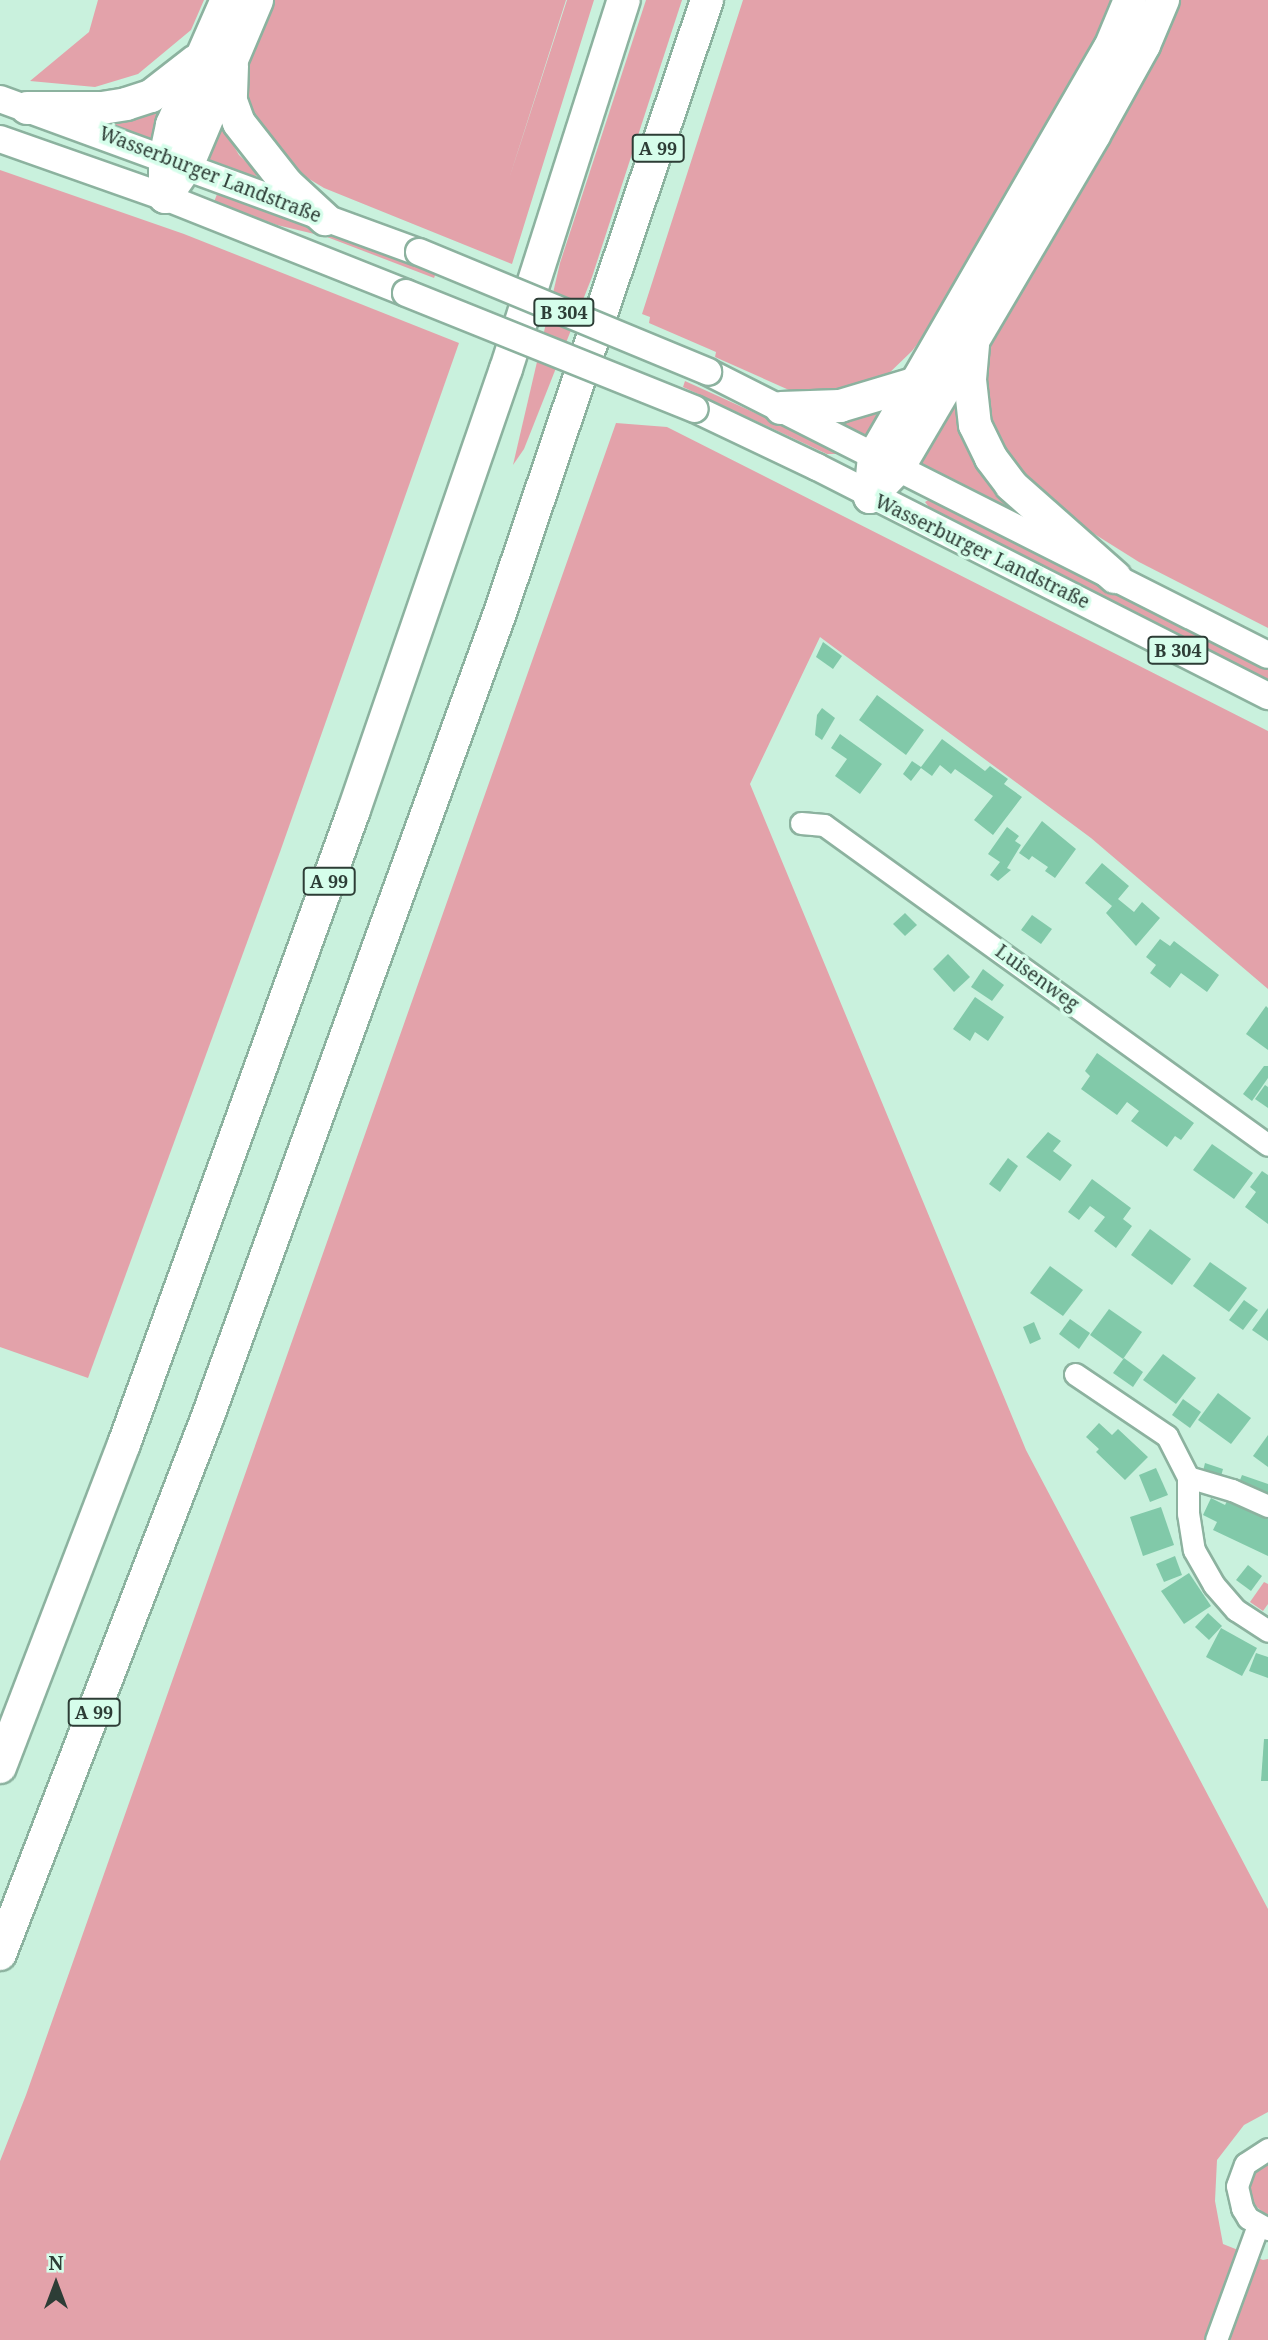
<!DOCTYPE html>
<meta charset="utf-8">
<style>
body{margin:0}
#map{position:relative;width:1268px;height:2340px;overflow:hidden;background:#c9f1dd;font-family:"Noto Serif",serif}
div>[style]{position:absolute}
.green>*{inset:0;background:#e3a2aa}
.building>*{inset:0;background:#81c9a9}
.roads{filter:drop-shadow(2px 0 #8cb29f) drop-shadow(-2px 0 #8cb29f) drop-shadow(0 2px #8cb29f) drop-shadow(0 -2px #8cb29f)}
.minor>*{height:21px;margin:-10.5px;padding:0 10.5px;transform-origin:10.5px;border-radius:10.5px;background:#fff}
.major>*{height:26px;margin:-13px;padding:0 13px;transform-origin:13px;border-radius:13px;background:#fff}
.highway>*{height:32px;margin:-16px;padding:0 16px;transform-origin:16px;border-radius:16px;background:#fff}
.bridges{filter:drop-shadow(2px 0 #8cb29f) drop-shadow(-2px 0 #8cb29f) drop-shadow(0 2px #8cb29f) drop-shadow(0 -2px #8cb29f)}
.major-bridge>*{height:26px;margin:-13px;padding:0 13px;transform-origin:13px;border-radius:13px;background:#fff}
span{translate:-50% -50%;white-space:nowrap;text-align:center;line-height:1.15;-webkit-text-stroke:7px #d6feeb;paint-order:stroke}
.shield-label span{padding:2px 5px;background:#d6feeb;border:2px solid;border-radius:5px;-webkit-text-stroke-width:0}
.shield-label{font-size:18px;color:#2d3d36;font-weight:700}
.street-label{font-size:19px;color:#2d3d36}
.north{position:absolute;left:21px;top:2249px;width:70px;height:70px;-webkit-text-stroke:5px #d6feeb;paint-order:stroke;rotate:0deg;font-size:19px;font-weight:700;line-height:28px;text-align:center;color:#2d3d36}
.north::after{content:'';display:block;margin:auto;width:24px;height:32px;background:#2d3d36;clip-path:polygon(50% 0,100% 100%,50% 72%,0 100%)}
</style>
<div id="map">
<div class="green">
<i style="clip-path:polygon(98px 0,204px 0,191px 30px,138px 74px,95px 87px,30px 81px,89px 32px)"></i>
<i style="clip-path:polygon(273px 0,566px 0,509px 179px,567px 0,594px 0,512px 264px,324px 188px,286px 165px,247px 121px,241px 76px)"></i>
<i style="clip-path:polygon(646px 0,682px 0,592px 277px,524px 449px,513px 465px,560px 263px)"></i>
<i style="clip-path:polygon(743px 0,1116px 0,1102px 32px,938px 317px,912px 351px,884px 378px,859px 390px,807px 393px,789px 390px,715px 357px,716px 352px,649px 323px,650px 317px,642px 314px)"></i>
<i style="clip-path:polygon(1173px 0,1268px 0,1268px 628px,1139px 562px,1080px 525px,1024px 482px,989px 430px,982px 355px)"></i>
<i style="clip-path:polygon(172px 92px,154px 140px,95px 118px)"></i>
<i style="clip-path:polygon(221px 124px,239px 155px,257px 172px,256px 177px,208px 159px)"></i>
<i style="clip-path:polygon(0 170px,184px 234px,459px 343px,280px 852px,88px 1378px,0 1347px)"></i>
<i style="clip-path:polygon(219px 189px,436px 273px,434px 278px,327px 237px,277px 225px,214px 202px)"></i>
<i style="clip-path:polygon(685px 381px,832px 448px,839px 454px,827px 454px,683px 387px)"></i>
<i style="clip-path:polygon(957px 383px,1025px 517px,913px 462px)"></i>
<i style="clip-path:polygon(890px 405px,868px 441px,819px 418px)"></i>
<i style="clip-path:polygon(616px 423px,667px 427px,1268px 731px,1268px 989px,1091px 838px,820px 637px,750px 784px,1026px 1450px,1268px 1909px,1268px 2112px,1244px 2125px,1217px 2160px,1215px 2201px,1223px 2244px,1263px 2260px,1268px 2259px,1268px 2340px,0 2340px,0 2161px,26px 2095px)"></i>
<i style="clip-path:polygon(930px 499px,1268px 669px,1268px 682px,932px 511px,925px 502px)"></i>
<i style="clip-path:polygon(1264px 1582px,1268px 1584px,1268px 1604px,1263px 1611px,1250px 1602px)"></i>
<i style="clip-path:polygon(1268px 2162px,1268px 2216px,1253px 2204px,1249px 2187px,1256px 2171px)"></i>
</div>
<div class="building">
<i style="clip-path:polygon(823px 642px,842px 656px,833px 669px,816px 657px)"></i>
<i style="clip-path:polygon(877px 695px,924px 730px,906px 755px,859px 720px)"></i>
<i style="clip-path:polygon(822px 708px,835px 718px,822px 740px,815px 735px,817px 715px)"></i>
<i style="clip-path:polygon(840px 734px,882px 764px,860px 794px,835px 776px,847px 759px,831px 748px)"></i>
<i style="clip-path:polygon(942px 739px,985px 771px,990px 766px,1008px 779px,1004px 784px,1022px 797px,993px 835px,974px 820px,993px 796px,955px 769px,951px 774px,940px 765px,932px 776px,921px 768px,911px 781px,903px 774px,912px 761px,921px 767px)"></i>
<i style="clip-path:polygon(1042px 821px,1076px 849px,1055px 878px,1045px 871px,1048px 867px,1032px 856px,1029px 860px,1019px 853px)"></i>
<i style="clip-path:polygon(1007px 827px,1019px 836px,1015px 841px,1021px 845px,1007px 868px,1011px 870px,998px 881px,990px 875px,1000px 862px,988px 854px)"></i>
<i style="clip-path:polygon(1102px 863px,1129px 886px,1118px 899px,1134px 912px,1142px 902px,1160px 918px,1136px 946px,1106px 913px,1112px 906px,1085px 883px)"></i>
<i style="clip-path:polygon(905px 913px,917px 925px,905px 936px,893px 924px)"></i>
<i style="clip-path:polygon(1032px 915px,1052px 929px,1041px 944px,1021px 930px)"></i>
<i style="clip-path:polygon(1160px 939px,1170px 946px,1174px 941px,1219px 975px,1207px 992px,1181px 973px,1170px 988px,1150px 973px,1156px 965px,1146px 957px)"></i>
<i style="clip-path:polygon(948px 954px,970px 977px,954px 992px,933px 969px)"></i>
<i style="clip-path:polygon(983px 969px,1004px 985px,992px 1001px,971px 987px)"></i>
<i style="clip-path:polygon(975px 997px,1004px 1017px,988px 1041px,975px 1032px,970px 1041px,953px 1029px)"></i>
<i style="clip-path:polygon(1266px 1006px,1268px 1008px,1268px 1050px,1246px 1034px)"></i>
<i style="clip-path:polygon(1097px 1053px,1194px 1123px,1181px 1140px,1175px 1136px,1167px 1147px,1131px 1121px,1139px 1111px,1127px 1102px,1117px 1115px,1081px 1089px,1090px 1076px,1085px 1071px)"></i>
<i style="clip-path:polygon(1264px 1066px,1268px 1066px,1268px 1078px,1252px 1101px,1243px 1094px)"></i>
<i style="clip-path:polygon(1265px 1085px,1268px 1087px,1268px 1108px,1255px 1099px)"></i>
<i style="clip-path:polygon(1048px 1132px,1061px 1141px,1053px 1151px,1072px 1165px,1060px 1181px,1026px 1157px)"></i>
<i style="clip-path:polygon(1212px 1144px,1253px 1173px,1234px 1199px,1193px 1170px)"></i>
<i style="clip-path:polygon(1008px 1158px,1018px 1166px,1000px 1192px,989px 1184px)"></i>
<i style="clip-path:polygon(1262px 1171px,1268px 1175px,1268px 1224px,1245px 1207px,1256px 1192px,1250px 1187px)"></i>
<i style="clip-path:polygon(1092px 1179px,1131px 1208px,1123px 1219px,1132px 1226px,1116px 1248px,1094px 1231px,1105px 1217px,1090px 1206px,1079px 1220px,1068px 1212px)"></i>
<i style="clip-path:polygon(1150px 1229px,1191px 1259px,1172px 1285px,1131px 1255px)"></i>
<i style="clip-path:polygon(1210px 1262px,1247px 1288px,1229px 1312px,1193px 1286px)"></i>
<i style="clip-path:polygon(1050px 1266px,1083px 1290px,1063px 1316px,1030px 1293px)"></i>
<i style="clip-path:polygon(1244px 1300px,1258px 1310px,1243px 1330px,1229px 1320px)"></i>
<i style="clip-path:polygon(1268px 1308px,1268px 1341px,1252px 1330px)"></i>
<i style="clip-path:polygon(1109px 1309px,1142px 1332px,1123px 1359px,1090px 1335px)"></i>
<i style="clip-path:polygon(1070px 1319px,1090px 1333px,1079px 1349px,1059px 1334px)"></i>
<i style="clip-path:polygon(1034px 1322px,1041px 1339px,1030px 1344px,1023px 1327px)"></i>
<i style="clip-path:polygon(1163px 1354px,1196px 1378px,1176px 1404px,1143px 1380px)"></i>
<i style="clip-path:polygon(1124px 1358px,1143px 1372px,1133px 1387px,1113px 1373px)"></i>
<i style="clip-path:polygon(1218px 1393px,1251px 1418px,1231px 1444px,1198px 1420px)"></i>
<i style="clip-path:polygon(1183px 1399px,1201px 1412px,1190px 1428px,1172px 1415px)"></i>
<i style="clip-path:polygon(1099px 1423px,1112px 1435px,1118px 1429px,1148px 1457px,1125px 1480px,1096px 1452px,1099px 1449px,1086px 1437px)"></i>
<i style="clip-path:polygon(1268px 1435px,1268px 1467px,1253px 1456px)"></i>
<i style="clip-path:polygon(1205px 1463px,1223px 1469px,1220px 1480px,1202px 1475px)"></i>
<i style="clip-path:polygon(1156px 1468px,1168px 1495px,1150px 1502px,1139px 1475px)"></i>
<i style="clip-path:polygon(1242px 1475px,1268px 1484px,1268px 1497px,1238px 1485px)"></i>
<i style="clip-path:polygon(1211px 1498px,1225px 1505px,1228px 1499px,1268px 1518px,1268px 1556px,1213px 1530px,1217px 1522px,1203px 1515px)"></i>
<i style="clip-path:polygon(1161px 1507px,1174px 1545px,1143px 1556px,1130px 1517px)"></i>
<i style="clip-path:polygon(1175px 1556px,1182px 1575px,1164px 1582px,1156px 1564px)"></i>
<i style="clip-path:polygon(1248px 1565px,1262px 1576px,1251px 1591px,1236px 1580px)"></i>
<i style="clip-path:polygon(1189px 1573px,1211px 1606px,1184px 1624px,1161px 1591px)"></i>
<i style="clip-path:polygon(1208px 1613px,1222px 1626px,1209px 1640px,1195px 1627px)"></i>
<i style="clip-path:polygon(1221px 1628px,1257px 1648px,1242px 1676px,1206px 1657px)"></i>
<i style="clip-path:polygon(1256px 1653px,1268px 1657px,1268px 1678px,1249px 1671px)"></i>
<i style="clip-path:polygon(1264px 1739px,1268px 1739px,1268px 1781px,1261px 1781px)"></i>
</div>
<div class="roads">
<div class="minor">
<i style="left:801px;top:823px;width:23px;rotate:5deg"></i>
<i style="left:824px;top:825px;width:547px;rotate:35.78deg"></i>
<i style="left:1075px;top:1374px;width:111px;rotate:34deg"></i>
<i style="left:1167px;top:1436px;width:46px;rotate:62.9deg"></i>
<i style="left:1188px;top:1477px;width:36px;rotate:90deg"></i>
<i style="left:1188px;top:1513px;width:37px;rotate:81deg"></i>
<i style="left:1194px;top:1550px;width:40px;rotate:60.3deg"></i>
<i style="left:1214px;top:1585px;width:33px;rotate:49deg"></i>
<i style="left:1236px;top:1610px;width:38px;rotate:33deg"></i>
<i style="left:1188px;top:1477px;width:46px;rotate:16.5deg"></i>
<i style="left:1232px;top:1490px;width:39px;rotate:24deg"></i>
<i style="left:1268px;top:2149px;width:27px;rotate:147deg"></i>
<i style="left:1245px;top:2164px;width:23px;rotate:110deg"></i>
<i style="left:1237px;top:2186px;width:23px;rotate:77deg"></i>
<i style="left:1242px;top:2208px;width:12px;rotate:59deg"></i>
<i style="left:1248px;top:2218px;width:23px;rotate:29deg"></i>
<i style="left:1216px;top:2340px;width:122px;rotate:-69.9deg"></i>
</div>
<div class="major">
<i style="left:0;top:99px;width:446px;rotate:20.1deg"></i>
<i style="left:0;top:139px;width:175px;rotate:19.4deg"></i>
<i style="left:165px;top:197px;width:259px;rotate:21.7deg"></i>
<i style="left:708px;top:372px;width:627px;rotate:26.81deg"></i>
<i style="left:695px;top:409px;width:135px;rotate:25.4deg"></i>
<i style="left:817px;top:467px;width:506px;rotate:26.92deg"></i>
</div>
<div class="highway">
<i style="left:232px;top:66px;width:35px;rotate:92deg"></i>
<i style="left:231px;top:101px;width:23px;rotate:70deg"></i>
<i style="left:239px;top:123px;width:78px;rotate:51.8deg"></i>
<i style="left:287px;top:184px;width:52px;rotate:42.6deg"></i>
<i style="left:27px;top:108px;width:75px"></i>
<i style="left:102px;top:108px;width:24px;rotate:-9deg"></i>
<i style="left:126px;top:104px;width:26px;rotate:-18deg"></i>
<i style="left:151px;top:96px;width:57px;rotate:-37.9deg"></i>
<i style="left:165px;top:197px;width:38px;rotate:-55deg"></i>
<i style="left:187px;top:166px;width:180px;rotate:-67.1deg"></i>
<i style="left:165px;top:197px;width:39px;rotate:-90deg"></i>
<i style="left:165px;top:158px;width:34px;rotate:-78deg"></i>
<i style="left:172px;top:125px;width:137px;rotate:-66.3deg"></i>
<i style="left:973px;top:345px;width:35px;rotate:95deg"></i>
<i style="left:970px;top:380px;width:45px;rotate:83.7deg"></i>
<i style="left:975px;top:425px;width:37px;rotate:64deg"></i>
<i style="left:991px;top:458px;width:34px;rotate:53deg"></i>
<i style="left:1011px;top:485px;width:139px;rotate:41.5deg"></i>
<i style="left:781px;top:408px;width:59px;rotate:-1.9deg"></i>
<i style="left:840px;top:406px;width:80px;rotate:-16.6deg"></i>
<i style="left:870px;top:497px;width:40px;rotate:-46deg"></i>
<i style="left:898px;top:468px;width:386px;rotate:-59.5deg"></i>
<i style="left:1094px;top:135px;width:103px;rotate:-60.9deg"></i>
<i style="left:1144px;top:45px;width:49px;rotate:-67.1deg"></i>
<i style="left:870px;top:497px;width:41px;rotate:-84.4deg"></i>
<i style="left:874px;top:456px;width:471px;rotate:-60deg"></i>
<i style="left:1110px;top:48px;width:52px;rotate:-67.4deg"></i>
<i style="left:0;top:1767px;width:346px;rotate:-69deg"></i>
<i style="left:124px;top:1444px;width:674px;rotate:-70.06deg"></i>
<i style="left:354px;top:810px;width:466px;rotate:-71deg"></i>
<i style="left:506px;top:369px;width:387px;rotate:-72.3deg"></i>
<i style="left:0;top:1954px;width:577px;rotate:-68.86deg"></i>
<i style="left:208px;top:1416px;width:854px;rotate:-70.02deg"></i>
<i style="left:500px;top:613px;width:647px;rotate:-71.34deg"></i>
</div>
</div>
<div class="bridges">
<div class="major-bridge">
<i style="left:419px;top:252px;width:313px;rotate:22.5deg"></i>
<i style="left:406px;top:293px;width:311px;rotate:21.9deg"></i>
</div>
</div>
<div class="shield-label">
<span style="left:658px;top:148px">A 99</span>
<span style="left:564px;top:312px">B 304</span>
<span style="left:1178px;top:650px">B 304</span>
<span style="left:329px;top:881px">A 99</span>
<span style="left:94px;top:1712px">A 99</span>
</div>
<div class="street-label">
<span style="left:210px;top:175px;rotate:21deg">Wasserburger Landstraße</span>
<span style="left:982px;top:552px;rotate:26deg">Wasserburger Landstraße</span>
<span style="left:1037px;top:978px;rotate:36deg">Luisenweg</span>
</div>
<div class="north">N</div>
</div>
